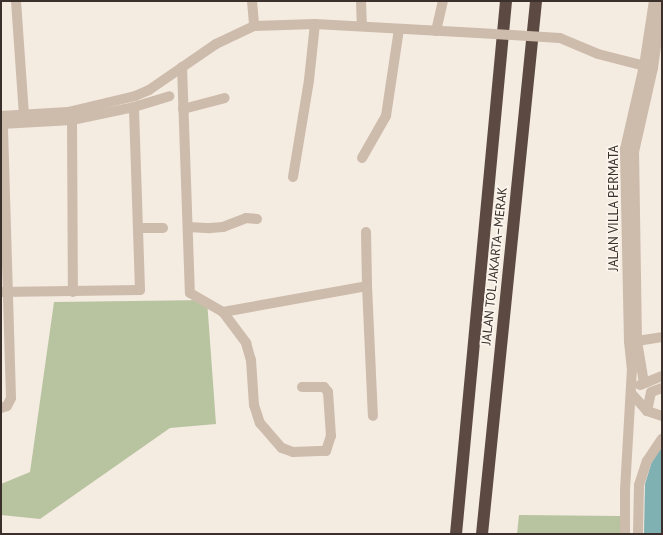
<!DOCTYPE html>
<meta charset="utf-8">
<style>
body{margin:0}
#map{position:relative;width:663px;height:535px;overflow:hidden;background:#f4ebe1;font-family:"PT Sans",sans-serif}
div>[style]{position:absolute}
.green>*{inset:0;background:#b8c4a0}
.water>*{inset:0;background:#7fb0b2}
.minor>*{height:10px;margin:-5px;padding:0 5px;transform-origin:5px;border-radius:5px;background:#cdbbac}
.highway>*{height:12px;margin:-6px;padding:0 6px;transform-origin:6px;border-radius:6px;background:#5c4a42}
.minor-bridge>*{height:10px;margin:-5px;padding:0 5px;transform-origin:5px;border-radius:5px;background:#cdbbac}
span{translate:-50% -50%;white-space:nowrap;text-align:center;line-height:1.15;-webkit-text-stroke:3.5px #fbf5ee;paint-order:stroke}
.street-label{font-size:13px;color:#3b302b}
.frame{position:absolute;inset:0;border:2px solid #3b302b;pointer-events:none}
</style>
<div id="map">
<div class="green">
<i style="clip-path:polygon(207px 300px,216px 424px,170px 428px,40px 519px,1px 515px,1px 484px,30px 472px,54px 302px)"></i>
<i style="clip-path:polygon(519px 515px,620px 516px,620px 534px,517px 534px)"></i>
</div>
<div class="water">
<i style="clip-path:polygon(662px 443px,662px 534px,644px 534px,645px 484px,652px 461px)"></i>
</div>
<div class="minor">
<i style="left:16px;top:1px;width:115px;rotate:86deg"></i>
<i style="left:252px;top:1px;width:25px;rotate:85deg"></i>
<i style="left:254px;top:26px;width:61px;rotate:-1.9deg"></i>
<i style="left:315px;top:24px;width:163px;rotate:3.2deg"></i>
<i style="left:361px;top:1px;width:25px;rotate:88deg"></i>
<i style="left:436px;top:31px;width:31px;rotate:-77deg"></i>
<i style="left:560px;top:38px;width:41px;rotate:22.8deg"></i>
<i style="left:598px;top:54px;width:53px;rotate:14.3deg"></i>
<i style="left:182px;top:67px;width:226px;rotate:88deg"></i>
<i style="left:190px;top:293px;width:38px;rotate:30deg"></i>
<i style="left:223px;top:312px;width:39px;rotate:53deg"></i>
<i style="left:246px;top:343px;width:18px;rotate:74deg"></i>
<i style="left:251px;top:360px;width:45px;rotate:86.2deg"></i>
<i style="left:254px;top:405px;width:19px;rotate:72deg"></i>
<i style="left:260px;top:423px;width:33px;rotate:49deg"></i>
<i style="left:282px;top:448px;width:12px;rotate:20deg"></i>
<i style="left:293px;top:452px;width:33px;rotate:-2deg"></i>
<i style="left:326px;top:451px;width:16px;rotate:-72deg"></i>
<i style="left:331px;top:436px;width:44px;rotate:-93.9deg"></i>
<i style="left:328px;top:392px;width:6px;rotate:-129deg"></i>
<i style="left:324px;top:387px;width:22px;rotate:180deg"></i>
<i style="left:183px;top:109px;width:43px;rotate:-14.7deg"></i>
<i style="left:1px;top:116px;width:67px;rotate:-3.4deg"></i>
<i style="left:68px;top:112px;width:69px;rotate:-13.4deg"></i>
<i style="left:135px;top:96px;width:15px;rotate:-23deg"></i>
<i style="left:149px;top:90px;width:81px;rotate:-34.5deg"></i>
<i style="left:216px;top:44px;width:42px;rotate:-25.3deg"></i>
<i style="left:72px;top:120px;width:172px;rotate:89.7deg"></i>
<i style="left:1px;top:124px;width:71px;rotate:-3.2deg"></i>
<i style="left:72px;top:120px;width:63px;rotate:-11.8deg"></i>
<i style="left:362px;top:158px;width:48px;rotate:-60.3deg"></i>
<i style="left:386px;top:116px;width:88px;rotate:-81.5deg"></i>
<i style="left:293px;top:177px;width:98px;rotate:-80.6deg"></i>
<i style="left:309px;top:80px;width:56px;rotate:-83.9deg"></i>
<i style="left:188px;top:227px;width:22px;rotate:3deg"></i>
<i style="left:210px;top:228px;width:13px;rotate:-4deg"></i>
<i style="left:223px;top:227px;width:25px;rotate:-21deg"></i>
<i style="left:246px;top:218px;width:11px;rotate:5deg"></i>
<i style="left:139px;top:228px;width:24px"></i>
<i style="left:366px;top:232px;width:54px;rotate:88.9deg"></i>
<i style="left:1px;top:292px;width:139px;rotate:-0.8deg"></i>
<i style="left:140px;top:290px;width:183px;rotate:-91.9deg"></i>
<i style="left:134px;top:107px;width:37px;rotate:-17deg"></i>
<i style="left:223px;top:312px;width:146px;rotate:-10.2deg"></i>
<i style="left:367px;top:286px;width:130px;rotate:87.4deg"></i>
<i style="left:637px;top:341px;width:25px;rotate:-9deg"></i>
<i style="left:644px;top:383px;width:43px;rotate:-99.5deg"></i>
<i style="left:637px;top:341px;width:189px;rotate:-90.9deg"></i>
<i style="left:634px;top:152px;width:86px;rotate:-77.3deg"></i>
<i style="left:653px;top:68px;width:68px;rotate:-82.3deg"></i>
<i style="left:640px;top:385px;width:24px;rotate:-22deg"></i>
<i style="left:631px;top:393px;width:24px;rotate:48deg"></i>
<i style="left:647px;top:411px;width:16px;rotate:18deg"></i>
<i style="left:1px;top:408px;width:6px;rotate:-18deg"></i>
<i style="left:7px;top:406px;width:9px;rotate:-63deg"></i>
<i style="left:11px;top:398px;width:274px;rotate:-91.7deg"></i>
<i style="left:647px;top:411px;width:19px;rotate:-78deg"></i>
<i style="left:651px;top:392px;width:12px;rotate:-20deg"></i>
<i style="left:625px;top:534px;width:44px;rotate:-90deg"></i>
<i style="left:625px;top:490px;width:120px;rotate:-86.7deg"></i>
<i style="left:632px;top:370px;width:28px;rotate:-96deg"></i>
<i style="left:629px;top:342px;width:193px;rotate:-91.2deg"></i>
<i style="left:625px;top:149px;width:85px;rotate:-77.1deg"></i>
<i style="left:644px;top:66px;width:66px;rotate:-81.3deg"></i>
<i style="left:638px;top:534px;width:49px;rotate:-88.8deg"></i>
<i style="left:639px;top:485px;width:25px;rotate:-72deg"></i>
<i style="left:647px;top:461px;width:27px;rotate:-56deg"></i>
</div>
<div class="highway">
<i style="left:456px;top:534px;width:535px;rotate:-84.64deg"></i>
<i style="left:482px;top:534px;width:536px;rotate:-84.21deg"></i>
</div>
<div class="minor-bridge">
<i style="left:478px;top:33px;width:82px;rotate:3.5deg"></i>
</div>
<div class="street-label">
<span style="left:614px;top:208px;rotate:-90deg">JALAN VILLA PERMATA</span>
<span style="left:495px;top:266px;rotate:-84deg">JALAN TOL JAKARTA–MERAK</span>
</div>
<div class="frame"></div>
</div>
